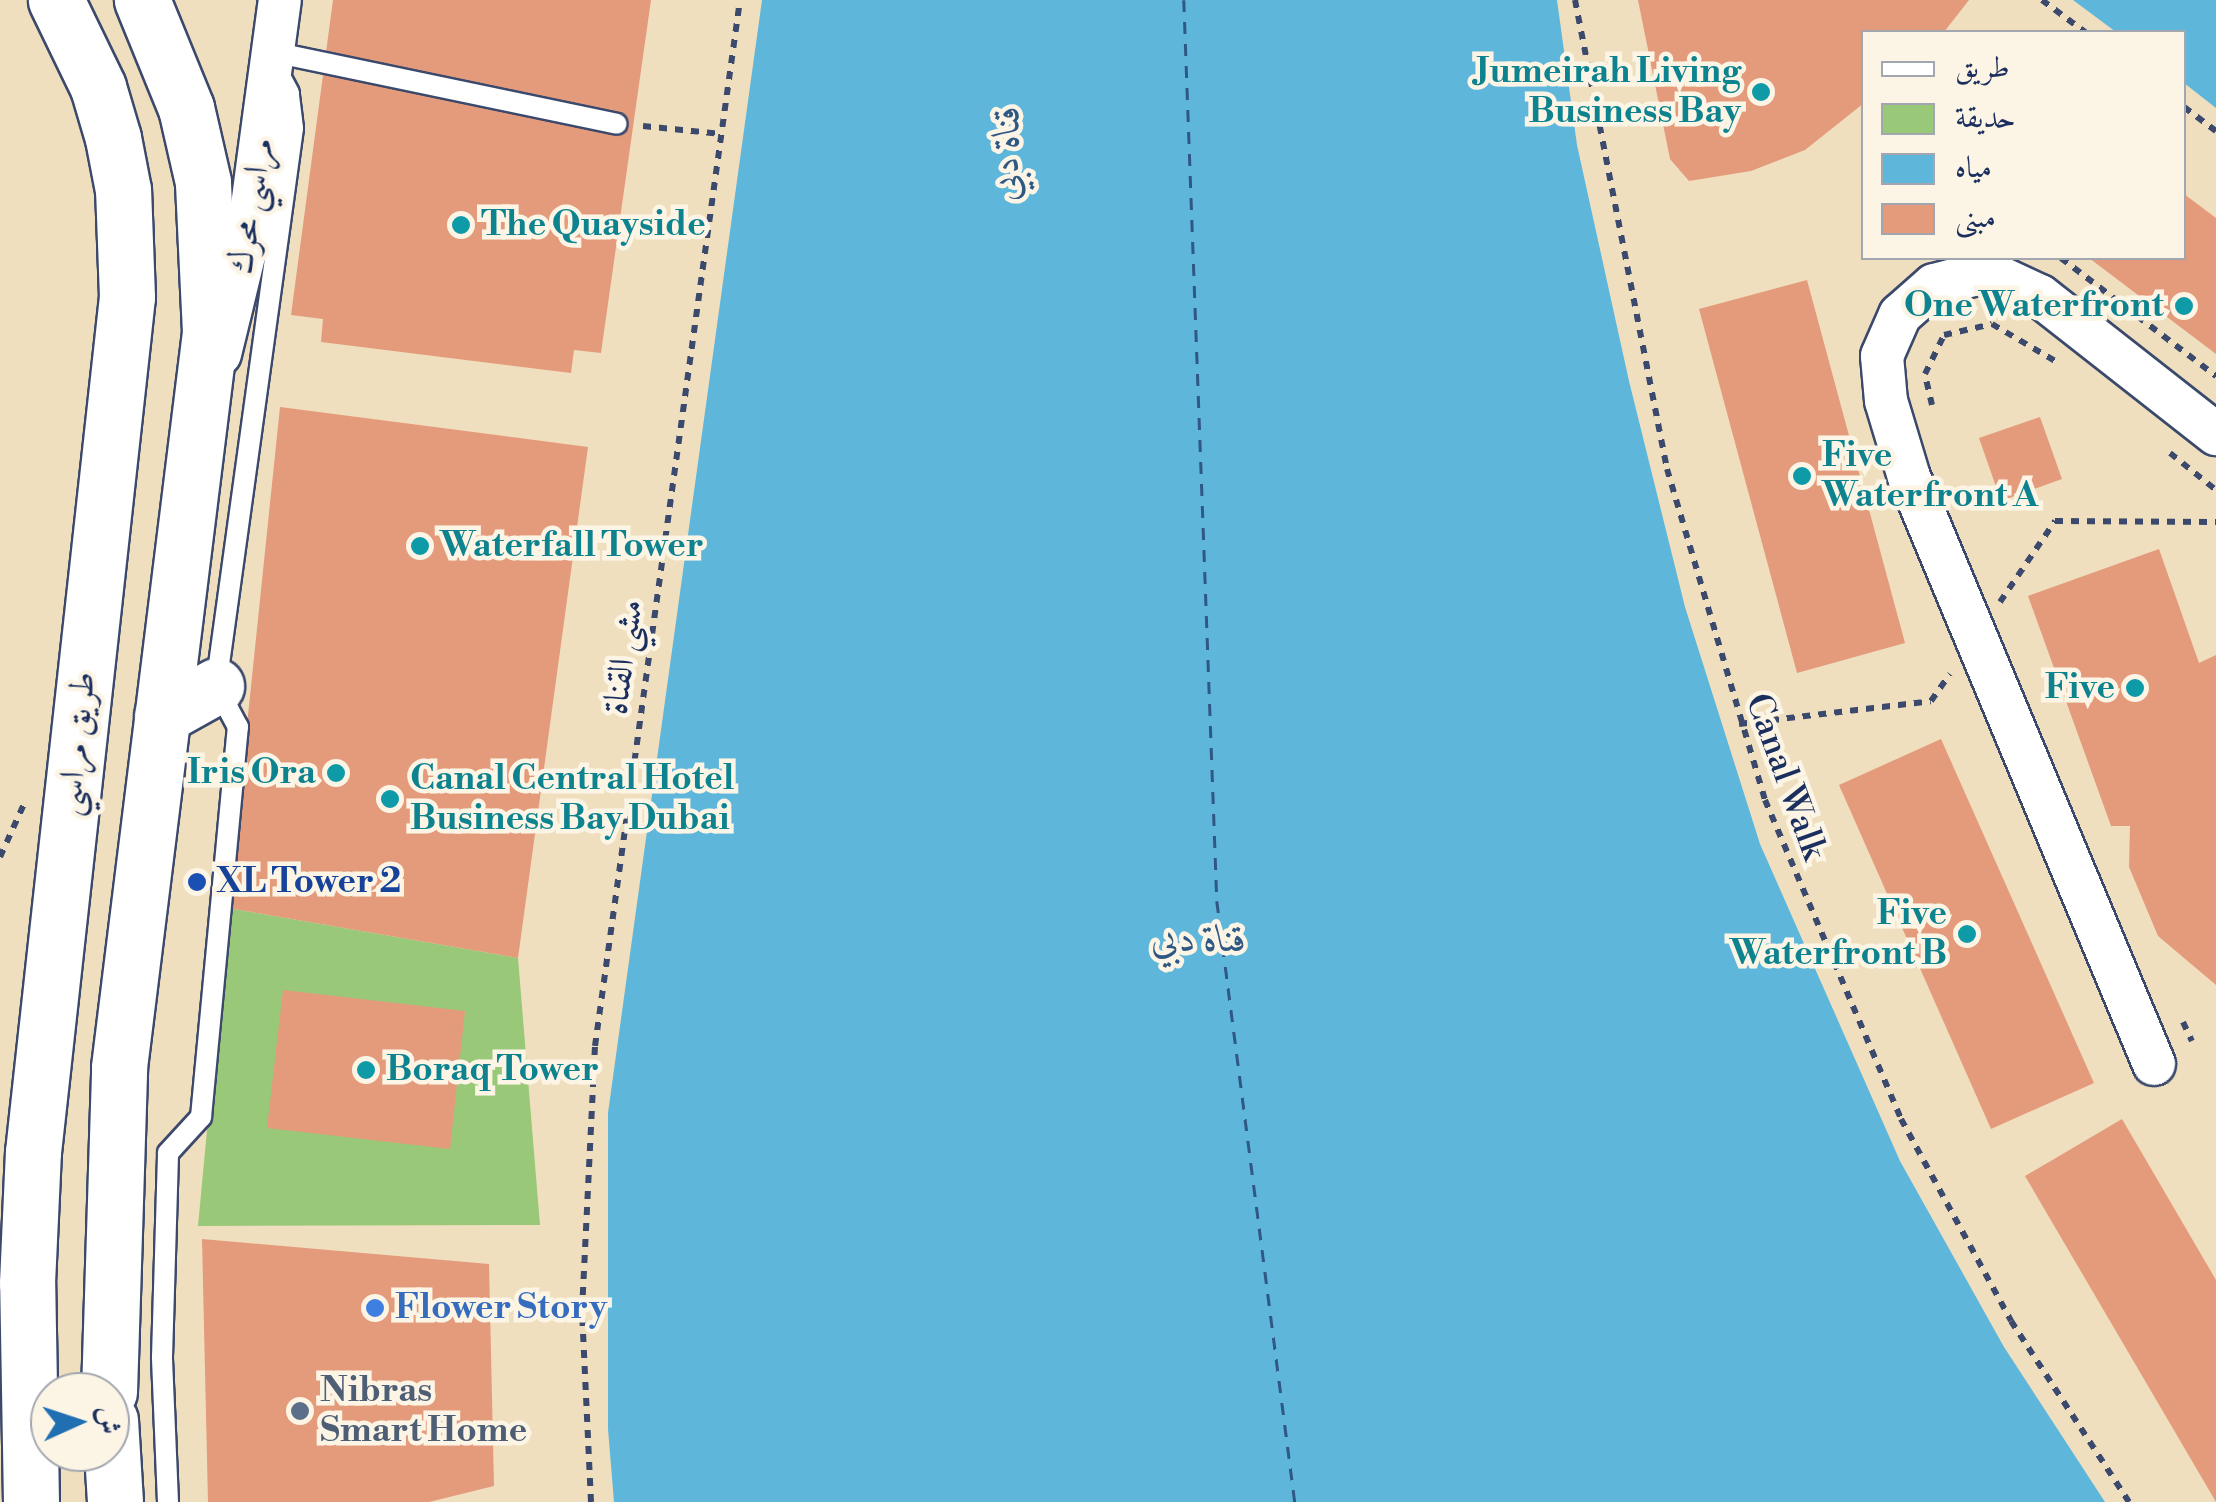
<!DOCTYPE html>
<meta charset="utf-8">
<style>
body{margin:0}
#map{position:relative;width:2216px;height:1502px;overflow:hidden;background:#efdfbe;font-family:"Libre Bodoni",Amiri,serif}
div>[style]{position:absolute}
.green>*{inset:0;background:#99c878}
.water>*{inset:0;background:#5eb6db}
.ferry>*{height:2.5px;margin-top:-1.25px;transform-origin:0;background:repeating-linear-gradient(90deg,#2f5884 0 12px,transparent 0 22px)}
.building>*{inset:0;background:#e49b7c}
.path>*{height:6px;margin-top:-3px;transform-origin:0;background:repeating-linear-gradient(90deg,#3b496c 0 8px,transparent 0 16px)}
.roads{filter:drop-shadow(2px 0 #3b496c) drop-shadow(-2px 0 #3b496c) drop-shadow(0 2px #3b496c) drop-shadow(0 -2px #3b496c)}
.lane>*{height:20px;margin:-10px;padding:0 10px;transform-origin:10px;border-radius:10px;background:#fff}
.street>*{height:42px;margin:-21px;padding:0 21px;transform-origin:21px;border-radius:21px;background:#fff}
.secondary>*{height:55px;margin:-27.5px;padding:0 27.5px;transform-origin:27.5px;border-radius:27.5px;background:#fff}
.dots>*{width:28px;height:28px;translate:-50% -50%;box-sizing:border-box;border:5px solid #fcf5e5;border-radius:50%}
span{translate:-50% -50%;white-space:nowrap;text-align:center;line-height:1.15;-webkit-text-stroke:9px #fcf5e5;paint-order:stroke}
.culture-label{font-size:35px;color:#0d838f;font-weight:700}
.right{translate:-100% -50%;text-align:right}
.left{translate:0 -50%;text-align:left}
.street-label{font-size:35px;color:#1b2f5e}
.transit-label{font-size:35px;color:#164399;font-weight:700}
.shop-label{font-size:35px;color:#366cbe;font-weight:700}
.service-label{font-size:35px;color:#4e5e75;font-weight:700}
.water-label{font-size:38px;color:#2f5884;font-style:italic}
.legend{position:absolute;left:1861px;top:30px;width:325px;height:230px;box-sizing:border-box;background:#fcf5e5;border:2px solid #a2a6af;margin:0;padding:12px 18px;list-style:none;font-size:30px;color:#1b2f5e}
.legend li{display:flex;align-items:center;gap:20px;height:50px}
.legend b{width:50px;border:2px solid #a2a6af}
.north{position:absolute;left:30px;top:1372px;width:100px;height:100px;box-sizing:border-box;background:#fcf5e5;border:2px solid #a2a6af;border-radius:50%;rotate:87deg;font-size:28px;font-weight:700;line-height:40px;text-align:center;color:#1b2f5e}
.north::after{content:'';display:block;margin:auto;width:35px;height:45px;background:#1f6fb2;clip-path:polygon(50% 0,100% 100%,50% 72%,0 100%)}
</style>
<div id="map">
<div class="green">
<i style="clip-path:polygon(228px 908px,518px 958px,540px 1225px,198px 1226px)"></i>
</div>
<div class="water">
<i style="clip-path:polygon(762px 0,1557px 0,1577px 145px,1629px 381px,1685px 607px,1760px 844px,1900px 1161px,2004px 1347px,2105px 1502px,614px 1502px,608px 1429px,608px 1113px)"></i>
<i style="clip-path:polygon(2073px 0,2216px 0,2216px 108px,2184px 83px,2184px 32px,2116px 32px)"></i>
</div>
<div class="ferry">
<i style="left:1184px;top:0;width:902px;rotate:87.9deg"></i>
<i style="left:1217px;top:901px;width:606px;rotate:82.61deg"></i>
</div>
<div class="building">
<i style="clip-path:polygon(333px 0,651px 0,601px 353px,574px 350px,571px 373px,321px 342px,323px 319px,291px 315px)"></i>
<i style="clip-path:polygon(1638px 0,1969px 0,1944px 32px,1864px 32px,1864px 103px,1805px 150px,1751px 171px,1689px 181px,1670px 159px)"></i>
<i style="clip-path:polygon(2184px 194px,2216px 218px,2216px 354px,2089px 258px,2184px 258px)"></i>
<i style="clip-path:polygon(1807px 280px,1905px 643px,1797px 673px,1699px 309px)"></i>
<i style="clip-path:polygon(280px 407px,588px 447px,518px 958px,228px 908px)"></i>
<i style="clip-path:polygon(2040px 417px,2062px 479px,2001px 501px,1979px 438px)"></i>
<i style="clip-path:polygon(2159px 549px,2199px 663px,2216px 655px,2216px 985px,2158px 936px,2129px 867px,2130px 826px,2111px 826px,2028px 596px)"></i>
<i style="clip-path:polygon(1941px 739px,2094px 1083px,1991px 1129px,1839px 785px)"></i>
<i style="clip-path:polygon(283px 990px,465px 1011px,450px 1149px,267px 1128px)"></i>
<i style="clip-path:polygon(2122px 1119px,2216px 1280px,2216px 1502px,2025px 1176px)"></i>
<i style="clip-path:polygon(202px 1239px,489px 1264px,494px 1486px,429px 1502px,208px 1502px)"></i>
</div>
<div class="path">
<i style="left:1575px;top:0;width:478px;rotate:78.9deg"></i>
<i style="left:1667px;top:469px;width:345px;rotate:73.5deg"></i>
<i style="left:1765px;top:800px;width:347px;rotate:66.9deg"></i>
<i style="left:1901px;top:1119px;width:230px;rotate:61.4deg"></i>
<i style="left:2011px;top:1321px;width:216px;rotate:56.9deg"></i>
<i style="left:2042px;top:0;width:54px;rotate:36.7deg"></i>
<i style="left:2184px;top:107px;width:40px;rotate:37deg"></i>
<i style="left:643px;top:126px;width:79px;rotate:5.8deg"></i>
<i style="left:2061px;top:258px;width:195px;rotate:37.3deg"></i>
<i style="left:1932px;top:405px;width:32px;rotate:-103deg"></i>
<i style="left:1925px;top:374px;width:43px;rotate:-64deg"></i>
<i style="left:1944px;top:335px;width:49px;rotate:-12.9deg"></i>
<i style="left:1992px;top:324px;width:73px;rotate:30.4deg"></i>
<i style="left:2170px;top:453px;width:59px;rotate:38.8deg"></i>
<i style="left:2000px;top:602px;width:98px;rotate:-55.8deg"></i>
<i style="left:2055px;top:521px;width:161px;rotate:0.4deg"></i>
<i style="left:1739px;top:724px;width:193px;rotate:-6.8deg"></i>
<i style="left:1931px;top:701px;width:33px;rotate:-55deg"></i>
<i style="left:0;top:857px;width:60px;rotate:-65.6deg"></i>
<i style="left:2183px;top:1022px;width:21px;rotate:65deg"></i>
<i style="left:591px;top:1502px;width:191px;rotate:-92.7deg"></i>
<i style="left:582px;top:1311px;width:265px;rotate:-87.2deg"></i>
<i style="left:595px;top:1046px;width:1056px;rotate:-82.11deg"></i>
</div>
<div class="roads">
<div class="lane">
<i style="left:273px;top:52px;width:351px;rotate:11.8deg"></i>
<i style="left:168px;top:1502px;width:145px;rotate:-92.4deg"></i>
<i style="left:162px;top:1357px;width:204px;rotate:-88.3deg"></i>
<i style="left:168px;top:1153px;width:49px;rotate:-47.5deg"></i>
<i style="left:201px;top:1117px;width:392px;rotate:-84.6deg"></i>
<i style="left:238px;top:727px;width:47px;rotate:-118.2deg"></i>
<i style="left:216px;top:686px;width:563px;rotate:-82.14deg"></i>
<i style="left:293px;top:128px;width:35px;rotate:-97deg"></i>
<i style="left:289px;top:93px;width:27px;rotate:-118deg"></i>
</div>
<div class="street">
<i style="left:220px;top:354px;width:114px;rotate:-76.3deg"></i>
<i style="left:247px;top:243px;width:245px;rotate:-82.3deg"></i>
<i style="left:2154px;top:1064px;width:636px;rotate:-112.65deg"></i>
<i style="left:1909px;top:477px;width:79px;rotate:-106.8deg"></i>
<i style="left:1886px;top:401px;width:45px;rotate:-95.1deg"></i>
<i style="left:1882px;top:356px;width:45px;rotate:-66.3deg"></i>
<i style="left:1900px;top:315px;width:45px;rotate:-41.4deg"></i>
<i style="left:1934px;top:285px;width:44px;rotate:-14.3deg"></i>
<i style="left:1977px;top:274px;width:22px;rotate:8deg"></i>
<i style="left:1999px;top:277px;width:45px;rotate:24.9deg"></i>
<i style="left:2040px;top:296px;width:224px;rotate:38.1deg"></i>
</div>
<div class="secondary">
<i style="left:162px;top:716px;width:62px;rotate:-29.1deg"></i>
<i style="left:109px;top:1392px;width:325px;rotate:-88.2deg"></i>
<i style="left:119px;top:1067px;width:741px;rotate:-82.94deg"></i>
<i style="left:210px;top:332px;width:150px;rotate:-92.7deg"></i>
<i style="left:203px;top:182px;width:76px;rotate:-102.9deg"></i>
<i style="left:186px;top:108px;width:117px;rotate:-112.2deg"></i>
<i style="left:110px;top:1420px;width:82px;rotate:86.5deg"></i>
<i style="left:31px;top:1502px;width:219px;rotate:-91deg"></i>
<i style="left:27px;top:1283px;width:131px;rotate:-87.4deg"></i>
<i style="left:33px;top:1152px;width:860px;rotate:-83.73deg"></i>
<i style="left:127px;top:297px;width:107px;rotate:-92.1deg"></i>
<i style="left:123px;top:190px;width:53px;rotate:-100.9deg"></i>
<i style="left:113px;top:138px;width:53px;rotate:-106.4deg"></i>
<i style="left:98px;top:87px;width:97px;rotate:-115.8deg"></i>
</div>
</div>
<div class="dots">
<i style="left:1761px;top:92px;background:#0f9aa8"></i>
<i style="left:461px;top:225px;background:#0f9aa8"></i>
<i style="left:2184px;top:306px;background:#0f9aa8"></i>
<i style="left:1802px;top:476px;background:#0f9aa8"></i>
<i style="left:420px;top:546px;background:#0f9aa8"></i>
<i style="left:2135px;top:688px;background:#0f9aa8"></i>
<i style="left:336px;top:773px;background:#0f9aa8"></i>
<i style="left:390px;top:799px;background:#0f9aa8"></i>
<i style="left:197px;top:882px;background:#1a4fb4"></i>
<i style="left:1967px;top:934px;background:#0f9aa8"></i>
<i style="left:366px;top:1070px;background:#0f9aa8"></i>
<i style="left:375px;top:1308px;background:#3f7fe0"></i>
<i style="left:300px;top:1411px;background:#5c6f8a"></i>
</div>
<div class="culture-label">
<span class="right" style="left:1741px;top:92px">Jumeirah Living<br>Business Bay</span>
<span class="left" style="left:481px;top:225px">The Quayside</span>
<span class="right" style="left:2164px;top:306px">One Waterfront</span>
<span class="left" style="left:1822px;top:476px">Five<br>Waterfront A</span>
<span class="left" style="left:440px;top:546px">Waterfall Tower</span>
<span class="right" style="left:2115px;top:688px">Five</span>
<span class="right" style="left:316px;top:773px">Iris Ora</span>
<span class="left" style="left:410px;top:799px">Canal Central Hotel<br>Business Bay Dubai</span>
<span class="right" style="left:1947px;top:934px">Five<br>Waterfront B</span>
<span class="left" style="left:386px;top:1070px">Boraq Tower</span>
</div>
<div class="street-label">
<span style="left:252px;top:206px;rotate:-81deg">مراسي محرك</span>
<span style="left:624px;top:657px;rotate:-82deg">مشي القناة</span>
<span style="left:77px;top:744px;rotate:-84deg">طريق مراسي</span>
<span style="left:1785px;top:777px;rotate:70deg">Canal Walk</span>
</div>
<div class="transit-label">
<span class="left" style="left:217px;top:882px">XL Tower 2</span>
</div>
<div class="shop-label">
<span class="left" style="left:395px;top:1308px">Flower Story</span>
</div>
<div class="service-label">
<span class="left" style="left:320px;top:1411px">Nibras<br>Smart Home</span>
</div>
<div class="water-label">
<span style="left:1007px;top:153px;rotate:-89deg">قناة دبي</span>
<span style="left:1199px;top:940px">قناة دبي</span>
</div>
<ul class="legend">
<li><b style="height:12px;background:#fff"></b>طريق</li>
<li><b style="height:28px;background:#99c878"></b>حديقة</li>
<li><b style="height:28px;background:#5eb6db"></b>مياه</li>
<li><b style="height:28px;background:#e49b7c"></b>مبنى</li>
</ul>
<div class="north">ش</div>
</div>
